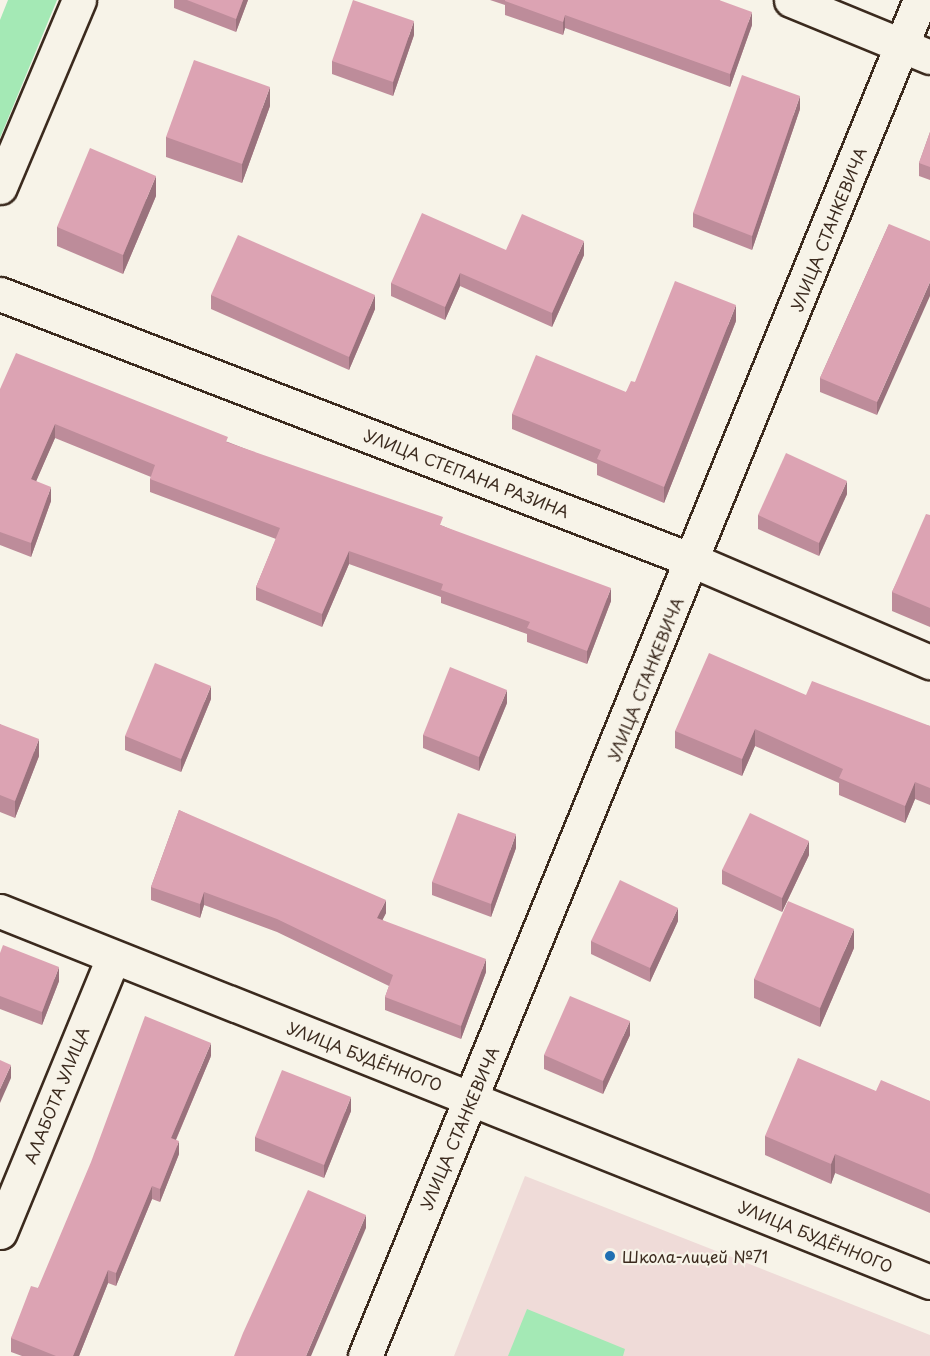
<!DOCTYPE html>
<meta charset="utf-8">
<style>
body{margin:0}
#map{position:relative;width:930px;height:1356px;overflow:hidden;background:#f7f3e8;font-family:"Playpen Sans",sans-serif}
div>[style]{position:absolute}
.built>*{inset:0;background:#efdbd8}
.green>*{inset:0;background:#a4e9b5}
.roads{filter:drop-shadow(2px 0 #3b2a1e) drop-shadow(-2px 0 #3b2a1e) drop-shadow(0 2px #3b2a1e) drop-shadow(0 -2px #3b2a1e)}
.minor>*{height:33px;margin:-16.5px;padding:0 16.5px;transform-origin:16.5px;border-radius:16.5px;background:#f7f3e8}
.wall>*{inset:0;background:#bd8c9a}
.shaded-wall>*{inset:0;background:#9a727d}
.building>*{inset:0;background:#dca3b3}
.dots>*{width:16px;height:16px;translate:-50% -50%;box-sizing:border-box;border:3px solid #f7f3e8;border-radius:50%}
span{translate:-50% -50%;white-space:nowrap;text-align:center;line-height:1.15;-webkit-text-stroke:4.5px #f7f3e8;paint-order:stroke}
.street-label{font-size:16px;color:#3b2a1e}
.poi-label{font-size:16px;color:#3b2a1e}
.left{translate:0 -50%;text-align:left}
</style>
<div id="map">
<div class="built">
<i style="clip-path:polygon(525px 1176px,930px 1335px,930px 1356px,454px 1356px)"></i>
</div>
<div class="green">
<i style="clip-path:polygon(8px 0,57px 0,0 138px,0 20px)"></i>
<i style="clip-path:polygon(527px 1309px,625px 1349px,623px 1356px,508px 1356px)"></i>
</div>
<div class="roads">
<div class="minor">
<i style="left:791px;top:0;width:150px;rotate:22.3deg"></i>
<i style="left:0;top:187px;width:203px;rotate:-67.1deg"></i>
<i style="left:0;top:294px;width:744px;rotate:21.04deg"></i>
<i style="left:694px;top:561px;width:257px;rotate:23.2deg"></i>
<i style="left:0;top:911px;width:1001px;rotate:21.75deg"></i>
<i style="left:0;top:1232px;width:296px;rotate:-67.6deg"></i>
<i style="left:365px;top:1356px;width:1465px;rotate:-67.74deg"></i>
</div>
</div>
<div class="wall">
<i style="clip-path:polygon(174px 0,248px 0,236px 32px,174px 8px)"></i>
<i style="clip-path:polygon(490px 0,719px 0,752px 25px,730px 87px,565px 28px,563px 35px,505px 15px,505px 5px)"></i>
<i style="clip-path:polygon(414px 35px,393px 96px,332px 74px,332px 61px)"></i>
<i style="clip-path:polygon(270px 106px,242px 183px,166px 157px,166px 137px)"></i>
<i style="clip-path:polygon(800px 109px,752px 250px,693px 227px,693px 213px)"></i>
<i style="clip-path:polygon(930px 132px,930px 180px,919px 176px,919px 163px)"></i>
<i style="clip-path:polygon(156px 196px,123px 274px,57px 246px,57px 227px)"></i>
<i style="clip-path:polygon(889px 224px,877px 415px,820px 392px,820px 378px)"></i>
<i style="clip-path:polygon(506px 250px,584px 255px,552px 327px,460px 286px,445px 320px,391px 296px,391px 283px)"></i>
<i style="clip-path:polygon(211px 295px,375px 309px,349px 370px,211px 309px)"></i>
<i style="clip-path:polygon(736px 321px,664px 503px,597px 475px,597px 464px,512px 429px,512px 414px,626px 392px,635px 382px)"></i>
<i style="clip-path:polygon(0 389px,228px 442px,443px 526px,611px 601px,587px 664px,527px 642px,527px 634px,441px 603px,441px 597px,349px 564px,322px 627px,256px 600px,256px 587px,276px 539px,150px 492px,150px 479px,151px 477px,55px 438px,36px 481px,51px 501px,31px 557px,0 545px)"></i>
<i style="clip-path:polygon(847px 494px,819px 556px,758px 529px,758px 515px)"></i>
<i style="clip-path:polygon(930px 515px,930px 627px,892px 611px,892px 592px)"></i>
<i style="clip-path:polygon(806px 695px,930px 726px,930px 805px,915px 799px,905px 823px,839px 795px,839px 783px,755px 746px,742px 776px,675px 748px,675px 731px)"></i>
<i style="clip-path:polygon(211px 699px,181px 772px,125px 750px,125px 736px)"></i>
<i style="clip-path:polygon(507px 703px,479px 771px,423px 748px,423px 735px)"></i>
<i style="clip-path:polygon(0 724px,39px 756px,15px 818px,0 812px)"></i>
<i style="clip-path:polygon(179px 810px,386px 913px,382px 920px,486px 972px,461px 1039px,385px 1010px,385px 997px,389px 986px,277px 932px,204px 905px,200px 918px,151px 900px,151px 887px)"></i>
<i style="clip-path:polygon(516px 848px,491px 917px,432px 895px,432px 882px)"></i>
<i style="clip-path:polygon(809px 855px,782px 912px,722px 884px,722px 870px)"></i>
<i style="clip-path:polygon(678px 921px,650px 982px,591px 954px,591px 941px)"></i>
<i style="clip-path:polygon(854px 948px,820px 1027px,754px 998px,754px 979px)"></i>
<i style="clip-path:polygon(0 953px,59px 981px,42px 1025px,0 1009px)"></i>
<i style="clip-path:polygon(630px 1035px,603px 1094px,544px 1069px,544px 1055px)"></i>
<i style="clip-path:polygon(211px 1056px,176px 1140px,179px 1154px,160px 1202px,152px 1199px,116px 1286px,108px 1283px,79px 1356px,22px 1356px,11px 1352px,11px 1338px,38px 1288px)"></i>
<i style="clip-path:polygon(876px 1091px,930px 1101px,930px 1213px,835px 1173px,831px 1184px,765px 1155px,765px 1136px)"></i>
<i style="clip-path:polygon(351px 1111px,324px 1178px,255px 1151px,255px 1137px)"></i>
</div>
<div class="shaded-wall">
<i style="clip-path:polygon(243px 0,248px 0,236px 32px,236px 19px)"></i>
<i style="clip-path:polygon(752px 12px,752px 25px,730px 87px,730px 74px)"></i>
<i style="clip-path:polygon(565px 15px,565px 28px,563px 35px,563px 22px)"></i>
<i style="clip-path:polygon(414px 21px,414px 35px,393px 96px,393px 82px)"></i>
<i style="clip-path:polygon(270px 87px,270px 106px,242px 183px,242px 164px)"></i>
<i style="clip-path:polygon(800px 96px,800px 109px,752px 250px,752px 236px)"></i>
<i style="clip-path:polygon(156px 176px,156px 196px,123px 274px,123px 255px)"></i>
<i style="clip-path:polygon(584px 241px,584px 255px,552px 327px,552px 313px)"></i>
<i style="clip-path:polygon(460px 273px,460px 286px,445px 320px,445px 307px)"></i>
<i style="clip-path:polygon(930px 282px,930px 296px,877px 415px,877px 402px)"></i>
<i style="clip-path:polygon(375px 295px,375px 309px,349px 370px,349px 357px)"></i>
<i style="clip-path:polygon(736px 305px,736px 321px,664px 503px,664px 487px)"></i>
<i style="clip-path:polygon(55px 424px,55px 438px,31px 493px,31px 479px)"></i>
<i style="clip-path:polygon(847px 481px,847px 494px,819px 556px,819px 543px)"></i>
<i style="clip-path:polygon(51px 487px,51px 501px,31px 557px,31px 543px)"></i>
<i style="clip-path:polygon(349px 551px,349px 564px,322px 627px,322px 614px)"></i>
<i style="clip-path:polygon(611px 588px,611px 601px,587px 664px,587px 651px)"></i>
<i style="clip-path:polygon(211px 686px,211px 699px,181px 772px,181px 759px)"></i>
<i style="clip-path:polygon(507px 690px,507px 703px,479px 771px,479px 757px)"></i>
<i style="clip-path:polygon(755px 729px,755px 746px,742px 776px,742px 759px)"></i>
<i style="clip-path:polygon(39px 739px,39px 756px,15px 818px,15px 801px)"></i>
<i style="clip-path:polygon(915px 782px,915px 799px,905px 823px,905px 806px)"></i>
<i style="clip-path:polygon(516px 834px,516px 848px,491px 917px,491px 904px)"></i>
<i style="clip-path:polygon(809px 841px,809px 855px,782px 912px,782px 898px)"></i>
<i style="clip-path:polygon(204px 892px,204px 905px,200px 918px,200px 904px)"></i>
<i style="clip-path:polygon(386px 900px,386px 913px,377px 931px,377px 918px)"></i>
<i style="clip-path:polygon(678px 908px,678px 921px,650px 982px,650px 968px)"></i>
<i style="clip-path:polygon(854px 929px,854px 948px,820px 1027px,820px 1008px)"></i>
<i style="clip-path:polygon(486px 959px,486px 972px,461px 1039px,461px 1026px)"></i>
<i style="clip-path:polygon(59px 967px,59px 981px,42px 1025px,42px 1012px)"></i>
<i style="clip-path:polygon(630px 1021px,630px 1035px,603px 1094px,603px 1081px)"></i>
<i style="clip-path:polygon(211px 1043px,211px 1056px,171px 1151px,171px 1138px)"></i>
<i style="clip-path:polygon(11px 1065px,11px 1078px,0 1103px,0 1089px)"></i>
<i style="clip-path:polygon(351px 1097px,351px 1111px,324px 1178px,324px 1165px)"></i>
<i style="clip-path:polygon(179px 1141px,179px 1154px,160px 1202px,160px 1189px)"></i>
<i style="clip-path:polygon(835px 1154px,835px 1173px,831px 1184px,831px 1164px)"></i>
<i style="clip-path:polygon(152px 1186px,152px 1199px,116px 1286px,116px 1273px)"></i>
<i style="clip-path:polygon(366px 1215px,366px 1228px,311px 1356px,306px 1356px)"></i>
<i style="clip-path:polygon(108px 1270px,108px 1283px,79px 1356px,73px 1356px)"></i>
</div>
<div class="building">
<i style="clip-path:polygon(187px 0,243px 0,236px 19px)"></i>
<i style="clip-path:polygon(353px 0,414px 21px,393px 82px,332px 61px)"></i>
<i style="clip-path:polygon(505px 0,719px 0,752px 12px,730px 74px,565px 15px,563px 22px,505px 1px)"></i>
<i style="clip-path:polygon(194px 60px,270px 87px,242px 164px,166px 137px)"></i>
<i style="clip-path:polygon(742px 75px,800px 96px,752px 236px,693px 213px)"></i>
<i style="clip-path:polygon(930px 132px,930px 167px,919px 163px)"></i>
<i style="clip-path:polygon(90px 148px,156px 176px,123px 255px,57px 227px)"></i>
<i style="clip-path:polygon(422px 213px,506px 250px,522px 214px,584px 241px,552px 313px,460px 273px,445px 307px,391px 283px)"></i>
<i style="clip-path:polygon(889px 224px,930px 241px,930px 282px,877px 402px,820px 378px)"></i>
<i style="clip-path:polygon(238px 235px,375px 295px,349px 357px,211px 295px)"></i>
<i style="clip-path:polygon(675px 281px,736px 305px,664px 487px,597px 459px,601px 450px,512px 414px,536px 355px,626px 392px,631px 381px,635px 382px)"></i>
<i style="clip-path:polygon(16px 353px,228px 437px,226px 442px,443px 517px,440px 525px,611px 588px,587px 651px,527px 628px,530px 622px,441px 590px,443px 584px,349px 551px,322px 614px,256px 587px,280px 528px,150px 479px,155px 465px,55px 424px,31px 479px,51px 487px,31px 543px,0 532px,0 389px)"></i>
<i style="clip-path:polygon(786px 453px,847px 481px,819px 543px,758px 515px)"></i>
<i style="clip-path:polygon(926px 514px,930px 515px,930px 608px,892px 592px)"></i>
<i style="clip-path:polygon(709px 653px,806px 695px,812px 681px,930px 726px,930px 788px,915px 782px,905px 806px,839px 778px,843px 769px,755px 729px,742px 759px,675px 731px)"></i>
<i style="clip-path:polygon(155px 663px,211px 686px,181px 759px,125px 736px)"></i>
<i style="clip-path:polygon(450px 667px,507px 690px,479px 757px,423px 735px)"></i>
<i style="clip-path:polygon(0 724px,39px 739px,15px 801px,0 795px)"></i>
<i style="clip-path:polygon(179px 810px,386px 900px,377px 918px,486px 959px,461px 1026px,385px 997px,393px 975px,277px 919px,204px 892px,200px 904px,151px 887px)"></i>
<i style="clip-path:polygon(458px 813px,516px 834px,491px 904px,432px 882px)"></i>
<i style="clip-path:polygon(750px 813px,809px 841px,782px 898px,722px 870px)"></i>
<i style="clip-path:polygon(620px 880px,678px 908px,650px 968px,591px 941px)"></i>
<i style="clip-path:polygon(788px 901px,854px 929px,820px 1008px,754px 979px)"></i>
<i style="clip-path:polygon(3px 945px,59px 967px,42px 1012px,0 996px,0 953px)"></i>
<i style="clip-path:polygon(570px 996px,630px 1021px,603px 1081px,544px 1055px)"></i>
<i style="clip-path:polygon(145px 1016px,211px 1043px,171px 1138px,179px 1141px,160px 1189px,152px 1186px,116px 1273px,108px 1270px,73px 1356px,56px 1356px,11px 1338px,31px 1286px,38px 1288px,91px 1162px)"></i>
<i style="clip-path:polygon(798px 1058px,876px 1091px,881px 1080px,930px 1101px,930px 1194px,835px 1154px,831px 1164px,765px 1136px)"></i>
<i style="clip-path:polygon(0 1060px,11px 1065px,0 1089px)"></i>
<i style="clip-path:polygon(282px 1070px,351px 1097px,324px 1165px,255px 1137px)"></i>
<i style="clip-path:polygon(308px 1190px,366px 1215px,306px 1356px,234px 1356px,243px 1333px)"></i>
</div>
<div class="dots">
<i style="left:610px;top:1256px;background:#1f6fb2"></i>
</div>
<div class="street-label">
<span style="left:828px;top:229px;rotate:-68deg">УЛИЦА СТАНКЕВИЧА</span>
<span style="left:467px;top:473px;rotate:21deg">УЛИЦА СТЕПАНА РАЗИНА</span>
<span style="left:645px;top:679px;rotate:-68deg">УЛИЦА СТАНКЕВИЧА</span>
<span style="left:365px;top:1056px;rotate:21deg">УЛИЦА БУДЁННОГО</span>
<span style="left:56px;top:1095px;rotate:-68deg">АЛАБОТА УЛИЦА</span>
<span style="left:459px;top:1128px;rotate:-67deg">УЛИЦА СТАНКЕВИЧА</span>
<span style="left:816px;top:1236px;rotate:22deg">УЛИЦА БУДЁННОГО</span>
</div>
<div class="poi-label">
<span class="left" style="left:622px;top:1256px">Школа-лицей №71</span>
</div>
</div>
